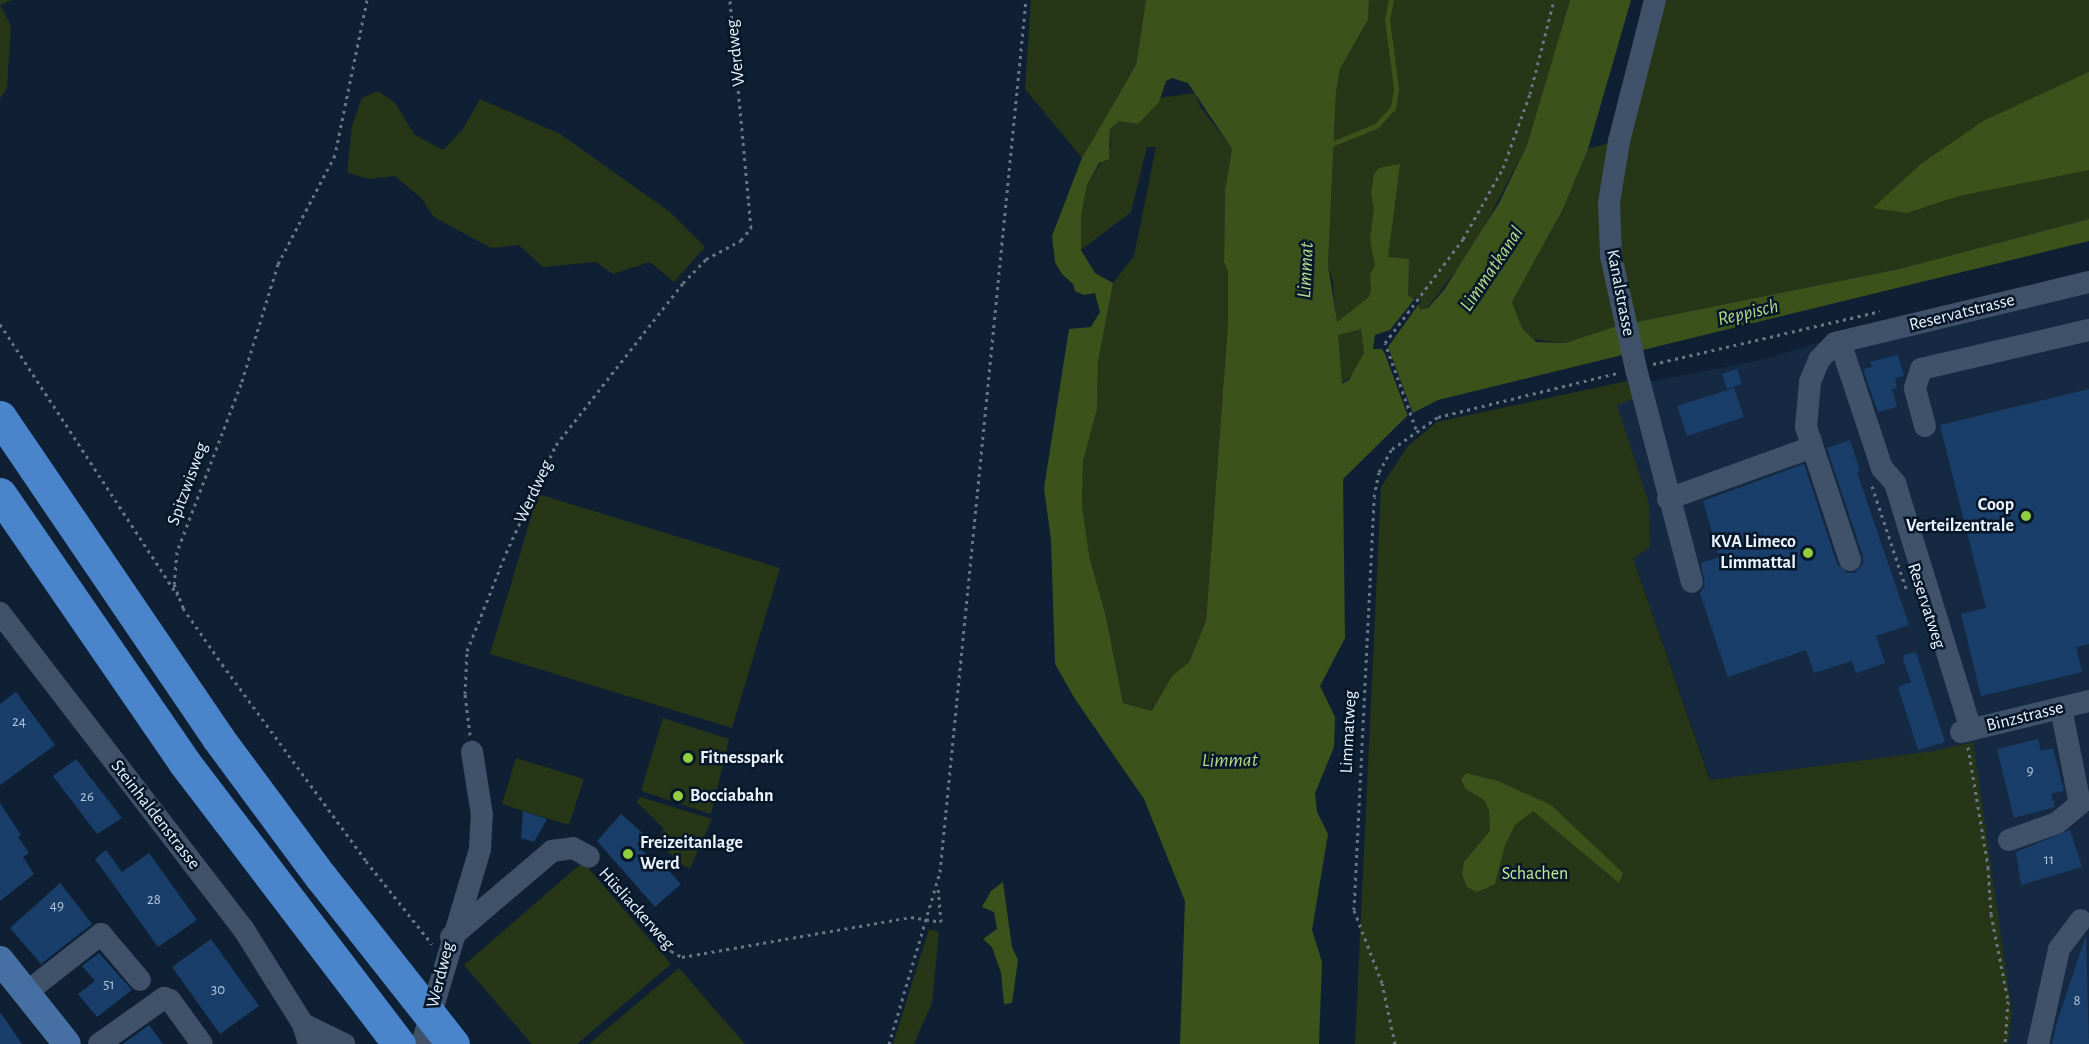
<!DOCTYPE html>
<meta charset="utf-8">
<style>
body{margin:0}
#map{position:relative;width:2089px;height:1044px;overflow:hidden;background:#102034;font-family:"Alegreya Sans",sans-serif}
div>[style]{position:absolute}
.built>*{inset:0;background:#152a42}
.green>*{inset:0;background:#273616}
.water>*{inset:0;background:#3b531b}
.pier>*{inset:0;background:#102034}
.stream>*{height:4.5px;margin:-2.25px;padding:0 2.25px;transform-origin:2.25px;border-radius:2.25px;background:#3b531b}
.building>*{inset:0;background:#183e69}
.path>*{height:3px;margin-top:-1.5px;transform-origin:0;background:repeating-linear-gradient(90deg,#687686 0 3px,transparent 0 7.5px)}
.minor>*{height:22px;margin:-11px;padding:0 11px;transform-origin:11px;border-radius:11px;background:#405269}
.major>*{height:28px;margin:-14px;padding:0 14px;transform-origin:14px;border-radius:14px;background:#4670a3}
.highway>*{height:33px;margin:-16.5px;padding:0 16.5px;transform-origin:16.5px;border-radius:16.5px;background:#4a84ca}
.dots>*{width:16px;height:16px;translate:-50% -50%;box-sizing:border-box;border:3px solid #07172a;border-radius:50%}
span{translate:-50% -50%;white-space:nowrap;text-align:center;line-height:1.15;-webkit-text-stroke:5px #07172a;paint-order:stroke}
.number-label{font-size:15px;color:#b6c6d9}
.number-label span{-webkit-text-stroke-width:0}
.street-label{font-size:18px;color:#eaf3fe}
.poi-label{font-size:18px;color:#eaf3fe;font-weight:700}
.right{translate:-100% -50%;text-align:right}
.left{translate:0 -50%;text-align:left}
.park-label{font-size:18px;color:#c3eb98}
.water-label{font-size:20px;color:#b4dc89;font-style:italic}
</style>
<div id="map">
<div class="built">
<i style="clip-path:polygon(2089px 273px,2089px 1044px,2008px 1044px,2012px 1012px,1972px 742px,1934px 751px,1711px 780px,1633px 557px,1617px 404px,1637px 398px,1634px 385px,1762px 360px,1903px 317px)"></i>
</div>
<div class="green">
<i style="clip-path:polygon(0 0,12px 0,0 5px,11px 26px,7px 88px,0 99px)"></i>
<i style="clip-path:polygon(1031px 0,1146px 0,1136px 65px,1082px 158px,1025px 89px)"></i>
<i style="clip-path:polygon(1369px 0,1570px 0,1527px 145px,1472px 250px,1410px 330px,1341px 384px,1333px 282px,1328px 265px,1336px 92px,1340px 69px,1368px 21px)"></i>
<i style="clip-path:polygon(1655px 0,2089px 0,2089px 219px,1899px 269px,1617px 326px,1565px 343px,1531px 339px,1522px 328px,1512px 302px,1563px 209px,1588px 149px,1619px 140px)"></i>
<i style="clip-path:polygon(378px 91px,395px 103px,415px 135px,443px 150px,463px 129px,480px 99px,560px 134px,670px 212px,705px 247px,674px 282px,650px 262px,613px 274px,596px 262px,543px 267px,519px 245px,491px 248px,434px 217px,421px 198px,395px 176px,368px 179px,347px 172px,352px 126px,362px 98px)"></i>
<i style="clip-path:polygon(1195px 93px,1200px 106px,1232px 149px,1225px 190px,1224px 262px,1228px 272px,1228px 322px,1206px 621px,1189px 662px,1172px 676px,1153px 711px,1123px 703px,1105px 612px,1090px 560px,1082px 505px,1083px 461px,1097px 409px,1098px 362px,1113px 283px,1134px 256px,1156px 147px,1147px 147px,1131px 212px,1081px 250px,1081px 216px,1087px 185px,1111px 147px,1110px 129px,1119px 121px,1138px 124px,1160px 98px)"></i>
<i style="clip-path:polygon(1627px 381px,1634px 399px,1617px 405px,1649px 503px,1650px 547px,1633px 558px,1710px 780px,1934px 751px,1973px 742px,2012px 1012px,2008px 1044px,1355px 1044px,1381px 487px,1408px 446px,1437px 422px)"></i>
<i style="clip-path:polygon(538px 494px,780px 568px,732px 728px,490px 654px)"></i>
<i style="clip-path:polygon(663px 718px,729px 739px,711px 814px,641px 791px)"></i>
<i style="clip-path:polygon(516px 758px,584px 779px,569px 825px,502px 804px)"></i>
<i style="clip-path:polygon(640px 797px,712px 819px,690px 868px,679px 864px,658px 840px,664px 829px,637px 802px)"></i>
<i style="clip-path:polygon(583px 862px,671px 964px,577px 1044px,532px 1044px,464px 965px)"></i>
<i style="clip-path:polygon(929px 929px,939px 932px,932px 1003px,914px 1044px,893px 1044px)"></i>
<i style="clip-path:polygon(679px 968px,745px 1044px,589px 1044px)"></i>
</div>
<div class="water">
<i style="clip-path:polygon(evenodd,1146px 0,1369px 0,1368px 20px,1340px 69px,1336px 92px,1328px 265px,1337px 322px,1369px 297px,1371px 289px,1370px 274px,1375px 266px,1370px 239px,1374px 208px,1371px 194px,1374px 174px,1379px 168px,1400px 164px,1388px 257px,1409px 259px,1408px 295px,1418px 302px,1420px 310px,1428px 308px,1444px 290px,1499px 203px,1527px 145px,1570px 0,1631px 0,1588px 149px,1563px 209px,1512px 302px,1522px 328px,1536px 342px,1565px 343px,1617px 326px,1899px 269px,2089px 219px,2089px 241px,1438px 400px,1407px 416px,1343px 479px,1345px 638px,1320px 686px,1335px 717px,1334px 747px,1315px 793px,1317px 812px,1328px 834px,1312px 930px,1322px 962px,1319px 1044px,1180px 1044px,1185px 901px,1144px 799px,1075px 699px,1055px 664px,1051px 540px,1044px 488px,1069px 329px,1091px 327px,1100px 312px,1095px 293px,1084px 295px,1075px 291px,1073px 284px,1062px 274px,1055px 262px,1052px 236px,1082px 158px,1136px 65px,1146px 0,1172px 78px,1188px 83px,1232px 149px,1225px 190px,1224px 262px,1228px 272px,1228px 322px,1206px 621px,1189px 662px,1172px 676px,1152px 711px,1123px 703px,1105px 612px,1090px 560px,1082px 505px,1083px 461px,1097px 409px,1098px 362px,1113px 283px,1095px 273px,1081px 250px,1081px 216px,1087px 185px,1099px 163px,1109px 159px,1110px 129px,1119px 121px,1138px 124px,1159px 102px,1166px 81px,1172px 78px,1146px 0,1361px 329px,1364px 353px,1349px 380px,1342px 384px,1338px 335px,1361px 329px)"></i>
<i style="clip-path:polygon(2089px 72px,2089px 170px,1959px 196px,1907px 213px,1873px 208px,1921px 164px,1983px 121px)"></i>
<i style="clip-path:polygon(1466px 773px,1498px 781px,1551px 805px,1623px 873px,1619px 883px,1533px 811px,1515px 825px,1505px 845px,1495px 884px,1477px 892px,1467px 887px,1462px 874px,1464px 862px,1490px 831px,1489px 810px,1484px 800px,1466px 789px,1461px 780px)"></i>
<i style="clip-path:polygon(1003px 882px,1012px 947px,1018px 960px,1012px 1003px,1004px 1004px,1001px 973px,992px 947px,983px 939px,997px 929px,994px 912px,982px 907px,991px 891px)"></i>
</div>
<div class="pier">
<i style="clip-path:polygon(1416px 297px,1421px 301px,1388px 347px,1414px 416px,1409px 419px,1385px 354px,1382px 349px,1373px 349px,1375px 335px,1390px 330px)"></i>
</div>
<div class="stream">
<i style="left:1329px;top:145px;width:51px;rotate:-22deg"></i>
<i style="left:1376px;top:126px;width:25px;rotate:-47deg"></i>
<i style="left:1393px;top:108px;width:20px;rotate:-81deg"></i>
<i style="left:1396px;top:88px;width:69px;rotate:-97.5deg"></i>
<i style="left:1387px;top:20px;width:20px;rotate:-79deg"></i>
</div>
<div class="building">
<i style="clip-path:polygon(1898px 355px,1904px 376px,1895px 378px,1897px 388px,1892px 389px,1897px 407px,1878px 412px,1863px 369px,1872px 367px,1870px 362px)"></i>
<i style="clip-path:polygon(1737px 369px,1742px 384px,1727px 389px,1722px 374px)"></i>
<i style="clip-path:polygon(1734px 388px,1744px 417px,1687px 436px,1677px 406px)"></i>
<i style="clip-path:polygon(2089px 389px,2089px 644px,2076px 647px,2082px 672px,1981px 696px,1961px 614px,1986px 608px,1940px 425px)"></i>
<i style="clip-path:polygon(1850px 440px,1860px 471px,1857px 472px,1909px 625px,1876px 636px,1885px 663px,1856px 673px,1852px 661px,1814px 673px,1806px 650px,1728px 677px,1700px 593px,1705px 585px,1701px 563px,1719px 557px,1703px 501px,1804px 464px,1837px 564px,1847px 573px,1855px 573px,1863px 563px,1863px 556px,1827px 448px)"></i>
<i style="clip-path:polygon(1916px 652px,1945px 742px,1918px 750px,1898px 687px,1911px 682px,1903px 660px,1904px 655px)"></i>
<i style="clip-path:polygon(16px 692px,55px 745px,0 785px,0 704px)"></i>
<i style="clip-path:polygon(2038px 739px,2041px 751px,2053px 748px,2064px 791px,2051px 794px,2055px 807px,2014px 818px,1997px 749px)"></i>
<i style="clip-path:polygon(76px 759px,122px 818px,97px 834px,53px 776px)"></i>
<i style="clip-path:polygon(0 803px,21px 835px,18px 837px,29px 853px,23px 857px,34px 874px,0 901px)"></i>
<i style="clip-path:polygon(523px 811px,547px 819px,534px 842px,521px 838px)"></i>
<i style="clip-path:polygon(621px 814px,646px 836px,637px 844px,659px 869px,664px 865px,681px 884px,655px 907px,597px 841px)"></i>
<i style="clip-path:polygon(2070px 830px,2082px 867px,2021px 885px,2016px 852px)"></i>
<i style="clip-path:polygon(106px 850px,122px 872px,149px 853px,197px 920px,158px 947px,95px 859px)"></i>
<i style="clip-path:polygon(60px 883px,92px 924px,41px 964px,10px 928px)"></i>
<i style="clip-path:polygon(2086px 935px,2089px 1044px,2052px 1044px,2056px 1025px)"></i>
<i style="clip-path:polygon(211px 939px,259px 1006px,220px 1034px,172px 967px)"></i>
<i style="clip-path:polygon(99px 953px,132px 990px,97px 1017px,78px 994px,95px 981px,82px 966px)"></i>
<i style="clip-path:polygon(0 1012px,22px 1044px,0 1044px)"></i>
<i style="clip-path:polygon(149px 1025px,163px 1044px,123px 1044px,124px 1043px)"></i>
</div>
<div class="path">
<i style="left:367px;top:0;width:158px;rotate:101.7deg"></i>
<i style="left:335px;top:155px;width:123px;rotate:117.6deg"></i>
<i style="left:278px;top:264px;width:126px;rotate:107.1deg"></i>
<i style="left:241px;top:384px;width:180px;rotate:110.9deg"></i>
<i style="left:177px;top:552px;width:32px;rotate:95deg"></i>
<i style="left:174px;top:584px;width:26px;rotate:69deg"></i>
<i style="left:183px;top:608px;width:68px;rotate:55.1deg"></i>
<i style="left:222px;top:664px;width:244px;rotate:53.8deg"></i>
<i style="left:366px;top:861px;width:106px;rotate:51.5deg"></i>
<i style="left:0;top:324px;width:324px;rotate:56.8deg"></i>
<i style="left:1653px;top:364px;width:233px;rotate:-13.1deg"></i>
<i style="left:1416px;top:429px;width:91px;rotate:-109.8deg"></i>
<i style="left:1385px;top:343px;width:130px;rotate:-53.1deg"></i>
<i style="left:1463px;top:239px;width:81px;rotate:-60.6deg"></i>
<i style="left:1503px;top:168px;width:79px;rotate:-70deg"></i>
<i style="left:1530px;top:94px;width:97px;rotate:-75.7deg"></i>
<i style="left:1872px;top:486px;width:108px;rotate:71.6deg"></i>
<i style="left:470px;top:735px;width:41px;rotate:-97deg"></i>
<i style="left:465px;top:694px;width:43px;rotate:-87.3deg"></i>
<i style="left:467px;top:651px;width:105px;rotate:-68.3deg"></i>
<i style="left:506px;top:553px;width:119px;rotate:-65.2deg"></i>
<i style="left:556px;top:445px;width:206px;rotate:-51.9deg"></i>
<i style="left:683px;top:283px;width:33px;rotate:-46deg"></i>
<i style="left:706px;top:259px;width:40px;rotate:-28deg"></i>
<i style="left:741px;top:240px;width:16px;rotate:-50deg"></i>
<i style="left:751px;top:228px;width:229px;rotate:-95.3deg"></i>
<i style="left:1968px;top:747px;width:122px;rotate:80.5deg"></i>
<i style="left:1988px;top:867px;width:47px;rotate:86.3deg"></i>
<i style="left:1991px;top:914px;width:89px;rotate:78.9deg"></i>
<i style="left:2008px;top:1001px;width:43px;rotate:94deg"></i>
<i style="left:601px;top:871px;width:106px;rotate:48.8deg"></i>
<i style="left:671px;top:951px;width:13px;rotate:29deg"></i>
<i style="left:682px;top:957px;width:232px;rotate:-9.9deg"></i>
<i style="left:911px;top:917px;width:30px;rotate:9deg"></i>
<i style="left:941px;top:922px;width:37px;rotate:-95deg"></i>
<i style="left:889px;top:1044px;width:179px;rotate:-73.5deg"></i>
<i style="left:940px;top:872px;width:876px;rotate:-84.37deg"></i>
<i style="left:1395px;top:1044px;width:62px;rotate:-102deg"></i>
<i style="left:1382px;top:983px;width:78px;rotate:-111deg"></i>
<i style="left:1354px;top:910px;width:413px;rotate:-87.2deg"></i>
<i style="left:1374px;top:497px;width:25px;rotate:-79deg"></i>
<i style="left:1379px;top:472px;width:26px;rotate:-61deg"></i>
<i style="left:1392px;top:449px;width:56px;rotate:-34.8deg"></i>
<i style="left:1438px;top:417px;width:184px;rotate:-13.8deg"></i>
</div>
<div class="minor">
<i style="left:1655px;top:0;width:146px;rotate:104.3deg"></i>
<i style="left:1619px;top:141px;width:63px;rotate:99.2deg"></i>
<i style="left:1609px;top:203px;width:53px;rotate:87.8deg"></i>
<i style="left:1611px;top:256px;width:116px;rotate:77.5deg"></i>
<i style="left:1636px;top:369px;width:220px;rotate:75.3deg"></i>
<i style="left:1840px;top:342px;width:133px;rotate:71.6deg"></i>
<i style="left:1882px;top:468px;width:20px;rotate:49deg"></i>
<i style="left:1895px;top:483px;width:258px;rotate:72.9deg"></i>
<i style="left:1925px;top:426px;width:39px;rotate:-105deg"></i>
<i style="left:1915px;top:388px;width:20px;rotate:-72deg"></i>
<i style="left:1921px;top:369px;width:172px;rotate:-13.1deg"></i>
<i style="left:1668px;top:499px;width:151px;rotate:-19.8deg"></i>
<i style="left:1850px;top:560px;width:140px;rotate:-108.3deg"></i>
<i style="left:1806px;top:427px;width:45px;rotate:-84.9deg"></i>
<i style="left:1810px;top:382px;width:24px;rotate:-68deg"></i>
<i style="left:1819px;top:360px;width:23px;rotate:-47deg"></i>
<i style="left:1835px;top:343px;width:261px;rotate:-13.5deg"></i>
<i style="left:0;top:613px;width:400px;rotate:52.4deg"></i>
<i style="left:244px;top:930px;width:111px;rotate:57.9deg"></i>
<i style="left:303px;top:1024px;width:21px;rotate:73deg"></i>
<i style="left:1961px;top:732px;width:132px;rotate:-13.6deg"></i>
<i style="left:2009px;top:840px;width:51px;rotate:-19.5deg"></i>
<i style="left:2057px;top:823px;width:30px;rotate:-40deg"></i>
<i style="left:2080px;top:804px;width:98px;rotate:-101.2deg"></i>
<i style="left:451px;top:937px;width:133px;rotate:-40.4deg"></i>
<i style="left:552px;top:851px;width:21px;rotate:-8deg"></i>
<i style="left:573px;top:848px;width:18px;rotate:29deg"></i>
<i style="left:27px;top:992px;width:94px;rotate:-38.1deg"></i>
<i style="left:101px;top:934px;width:60px;rotate:49.7deg"></i>
<i style="left:303px;top:1024px;width:46px;rotate:26deg"></i>
<i style="left:99px;top:1044px;width:80px;rotate:-35.3deg"></i>
<i style="left:164px;top:998px;width:6px;rotate:18deg"></i>
<i style="left:170px;top:1000px;width:54px;rotate:54deg"></i>
<i style="left:422px;top:1044px;width:203px;rotate:-73.4deg"></i>
<i style="left:480px;top:849px;width:34px;rotate:-87deg"></i>
<i style="left:482px;top:815px;width:64px;rotate:-99deg"></i>
<i style="left:2038px;top:1044px;width:97px;rotate:-77.5deg"></i>
<i style="left:2059px;top:949px;width:36px;rotate:-53deg"></i>
</div>
<div class="major">
<i style="left:0;top:960px;width:107px;rotate:51.4deg"></i>
</div>
<div class="highway">
<i style="left:0;top:417px;width:388px;rotate:55.8deg"></i>
<i style="left:218px;top:738px;width:173px;rotate:53.5deg"></i>
<i style="left:321px;top:877px;width:213px;rotate:51.7deg"></i>
<i style="left:0;top:494px;width:325px;rotate:55.5deg"></i>
<i style="left:184px;top:762px;width:355px;rotate:52.7deg"></i>
</div>
<div class="dots">
<i style="left:2026px;top:516px;background:#92cd3f"></i>
<i style="left:1808px;top:553px;background:#92cd3f"></i>
<i style="left:688px;top:758px;background:#92cd3f"></i>
<i style="left:678px;top:796px;background:#92cd3f"></i>
<i style="left:628px;top:854px;background:#92cd3f"></i>
</div>
<div class="number-label">
<span style="left:19px;top:722px">24</span>
<span style="left:2030px;top:771px">9</span>
<span style="left:87px;top:797px">26</span>
<span style="left:2049px;top:860px">11</span>
<span style="left:154px;top:900px">28</span>
<span style="left:57px;top:906px">49</span>
<span style="left:109px;top:985px">51</span>
<span style="left:218px;top:990px">30</span>
<span style="left:2077px;top:1001px">8</span>
</div>
<div class="street-label">
<span style="left:736px;top:53px;rotate:-96deg">Werdweg</span>
<span style="left:1620px;top:293px;rotate:79deg">Kanalstrasse</span>
<span style="left:1962px;top:313px;rotate:-14deg">Reservatstrasse</span>
<span style="left:188px;top:484px;rotate:-70deg">Spitzwisweg</span>
<span style="left:534px;top:492px;rotate:-65deg">Werdweg</span>
<span style="left:1926px;top:606px;rotate:72deg">Reservatweg</span>
<span style="left:2025px;top:717px;rotate:-14deg">Binzstrasse</span>
<span style="left:1349px;top:732px;rotate:-87deg">Limmatweg</span>
<span style="left:155px;top:815px;rotate:52deg">Steinhaldenstrasse</span>
<span style="left:636px;top:909px;rotate:48deg">Hüsliackerweg</span>
<span style="left:441px;top:975px;rotate:-76deg">Werdweg</span>
</div>
<div class="poi-label">
<span class="right" style="left:2014px;top:516px">Coop<br>Verteilzentrale</span>
<span class="right" style="left:1796px;top:553px">KVA Limeco<br>Limmattal</span>
<span class="left" style="left:700px;top:758px">Fitnesspark</span>
<span class="left" style="left:690px;top:796px">Bocciabahn</span>
<span class="left" style="left:640px;top:854px">Freizeitanlage<br>Werd</span>
</div>
<div class="park-label">
<span style="left:1535px;top:874px">Schachen</span>
</div>
<div class="water-label">
<span style="left:1492px;top:269px;rotate:-56deg">Limmatkanal</span>
<span style="left:1306px;top:270px;rotate:-87deg">Limmat</span>
<span style="left:1748px;top:313px;rotate:-13deg">Reppisch</span>
<span style="left:1230px;top:760px">Limmat</span>
</div>
</div>
